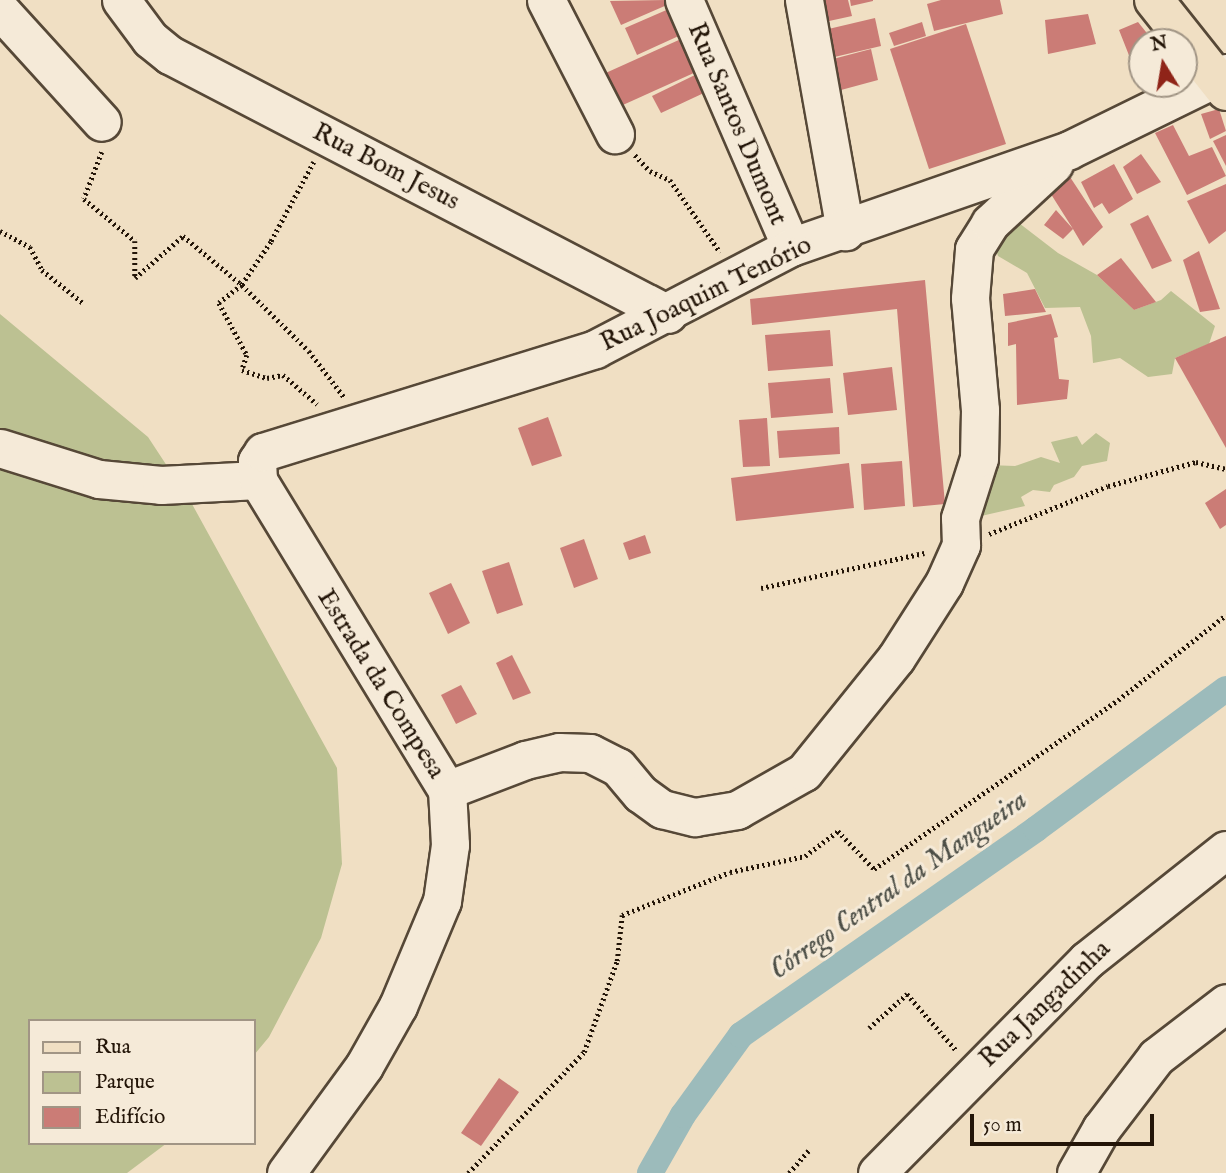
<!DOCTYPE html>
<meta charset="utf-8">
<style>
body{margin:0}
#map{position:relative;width:1226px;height:1173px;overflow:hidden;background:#f0dfc3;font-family:"IM FELL English",serif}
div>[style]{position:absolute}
.green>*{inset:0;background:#bcc192}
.canal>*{height:26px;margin:-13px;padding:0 13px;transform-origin:13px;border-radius:13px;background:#9cbbbb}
.building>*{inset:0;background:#cb7c76}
.path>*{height:4.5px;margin-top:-2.25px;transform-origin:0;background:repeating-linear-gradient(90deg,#231508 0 2px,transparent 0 5.5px)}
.roads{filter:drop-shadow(2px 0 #564837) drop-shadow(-2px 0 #564837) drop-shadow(0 2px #564837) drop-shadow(0 -2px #564837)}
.minor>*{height:37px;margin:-18.5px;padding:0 18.5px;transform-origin:18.5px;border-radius:18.5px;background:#f5ead8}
.major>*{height:38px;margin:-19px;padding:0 19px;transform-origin:19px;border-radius:19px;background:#f0dfc3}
span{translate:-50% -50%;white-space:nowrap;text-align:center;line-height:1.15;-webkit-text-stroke:6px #f5ead8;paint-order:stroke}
.street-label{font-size:26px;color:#231508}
.water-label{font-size:28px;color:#4d4f47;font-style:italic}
.legend{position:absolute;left:28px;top:1019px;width:228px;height:126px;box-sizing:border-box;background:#f5ead8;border:2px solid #a19585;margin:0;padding:9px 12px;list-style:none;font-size:21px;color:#231508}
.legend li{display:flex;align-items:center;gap:14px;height:35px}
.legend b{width:35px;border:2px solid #a19585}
.north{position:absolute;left:1128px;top:28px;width:70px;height:70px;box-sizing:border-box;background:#f5ead8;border:2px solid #a19585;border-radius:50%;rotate:349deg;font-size:19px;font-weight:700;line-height:28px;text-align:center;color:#231508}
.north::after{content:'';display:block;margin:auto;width:24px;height:32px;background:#8f2418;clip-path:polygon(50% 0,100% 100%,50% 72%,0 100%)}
.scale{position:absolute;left:970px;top:1114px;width:184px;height:32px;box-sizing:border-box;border:4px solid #231508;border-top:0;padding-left:9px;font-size:21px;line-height:24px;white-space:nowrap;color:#231508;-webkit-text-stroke:5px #f5ead8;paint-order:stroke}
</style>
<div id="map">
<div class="green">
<i style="clip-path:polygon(1010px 216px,1058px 253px,1097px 275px,1134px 310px,1161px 300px,1171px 291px,1215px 326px,1209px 344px,1175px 358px,1172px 374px,1148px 377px,1120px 358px,1093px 363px,1091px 336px,1080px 307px,1045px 308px,1027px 273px,998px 256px,994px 244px)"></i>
<i style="clip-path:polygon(0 314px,148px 437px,192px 504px,337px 768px,342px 864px,321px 938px,269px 1037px,254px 1055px,254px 1021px,30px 1021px,30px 1143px,167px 1143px,127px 1173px,0 1173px)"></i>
<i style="clip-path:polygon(1096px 433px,1110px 443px,1107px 461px,1082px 466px,1074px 477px,1054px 485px,1050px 492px,1033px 490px,1021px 497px,1025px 506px,981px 516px,988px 465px,1015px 466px,1041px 457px,1060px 463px,1051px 442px,1077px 436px,1082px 445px)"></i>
</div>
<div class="canal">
<i style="left:650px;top:1173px;width:67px;rotate:-60.4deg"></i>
<i style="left:683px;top:1115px;width:99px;rotate:-54.1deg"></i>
<i style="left:741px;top:1035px;width:360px;rotate:-34.9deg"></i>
<i style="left:1036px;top:829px;width:236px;rotate:-36.4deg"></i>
</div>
<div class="building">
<i style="clip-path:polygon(665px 0,667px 5px,621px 25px,610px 1px)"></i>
<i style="clip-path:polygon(815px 0,848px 0,852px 16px,820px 23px)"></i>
<i style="clip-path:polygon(850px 0,873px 0,873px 1px,851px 6px)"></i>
<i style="clip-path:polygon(941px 0,1000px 0,1003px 14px,934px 31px,927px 4px)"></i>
<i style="clip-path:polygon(671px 8px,683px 34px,637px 55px,625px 28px)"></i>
<i style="clip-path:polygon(1088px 14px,1096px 44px,1048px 54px,1045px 20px)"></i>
<i style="clip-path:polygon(875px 18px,881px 46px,826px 59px,820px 31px)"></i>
<i style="clip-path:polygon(922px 22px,926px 36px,894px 46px,889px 33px)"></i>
<i style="clip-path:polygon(1138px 22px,1154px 42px,1142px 42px,1142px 58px,1132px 63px,1119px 30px)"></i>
<i style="clip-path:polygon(966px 24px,1006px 144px,929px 169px,890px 49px)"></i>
<i style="clip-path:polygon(681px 39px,696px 72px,614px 109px,599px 76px)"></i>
<i style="clip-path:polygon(871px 49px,878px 80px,841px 90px,833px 59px)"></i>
<i style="clip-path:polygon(699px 73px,706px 92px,661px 113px,652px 96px)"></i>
<i style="clip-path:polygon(1219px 109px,1226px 131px,1210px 139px,1201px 114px)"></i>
<i style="clip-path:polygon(1173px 125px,1189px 156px,1212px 147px,1226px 176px,1187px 195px,1155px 133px)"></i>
<i style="clip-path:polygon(1226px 135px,1226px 166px,1213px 141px)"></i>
<i style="clip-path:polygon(1141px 154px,1161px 182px,1137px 194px,1123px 167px)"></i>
<i style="clip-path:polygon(1114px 164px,1133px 199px,1109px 214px,1102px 203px,1094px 208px,1081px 182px)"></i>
<i style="clip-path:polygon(1070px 177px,1103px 227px,1083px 246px,1073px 229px,1063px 239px,1044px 225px,1056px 210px,1073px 229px,1049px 191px)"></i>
<i style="clip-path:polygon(1226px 184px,1226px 231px,1209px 244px,1187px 201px)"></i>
<i style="clip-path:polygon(1148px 215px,1172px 261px,1152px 269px,1130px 224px)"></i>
<i style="clip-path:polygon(1199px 251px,1220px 309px,1200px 312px,1183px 260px)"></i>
<i style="clip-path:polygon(1121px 258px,1156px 302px,1134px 310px,1097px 275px)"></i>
<i style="clip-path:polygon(925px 280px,945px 504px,913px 507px,897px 309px,752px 325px,750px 299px)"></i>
<i style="clip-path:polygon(1035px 289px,1046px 312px,1005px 316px,1003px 294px)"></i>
<i style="clip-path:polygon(1051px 314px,1058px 337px,1054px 338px,1059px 379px,1069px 380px,1067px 399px,1017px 405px,1016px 344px,1008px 346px,1008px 323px)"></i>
<i style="clip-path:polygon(830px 330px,833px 366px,768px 371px,765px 335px)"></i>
<i style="clip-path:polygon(1226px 336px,1226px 448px,1175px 358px)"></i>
<i style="clip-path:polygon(892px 367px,897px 410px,848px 415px,843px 373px)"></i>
<i style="clip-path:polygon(830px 378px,833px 413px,771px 418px,768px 383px)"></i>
<i style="clip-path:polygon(548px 417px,562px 456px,532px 466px,518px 428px)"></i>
<i style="clip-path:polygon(767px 418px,770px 466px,743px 467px,739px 420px)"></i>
<i style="clip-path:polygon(839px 427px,840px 454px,779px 458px,777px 431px)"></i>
<i style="clip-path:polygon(902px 461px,905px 506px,864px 510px,861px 464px)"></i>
<i style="clip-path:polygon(849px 463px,854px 508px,736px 521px,731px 478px)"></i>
<i style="clip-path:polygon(1226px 489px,1226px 525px,1220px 529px,1205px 503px)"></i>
<i style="clip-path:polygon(645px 535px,651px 553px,629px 560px,623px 543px)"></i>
<i style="clip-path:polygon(584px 539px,598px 579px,574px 588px,560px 548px)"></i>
<i style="clip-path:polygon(509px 562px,523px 605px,497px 614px,482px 571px)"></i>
<i style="clip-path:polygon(451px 583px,470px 623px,448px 634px,429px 593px)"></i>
<i style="clip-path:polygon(512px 655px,531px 693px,513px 700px,496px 663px)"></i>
<i style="clip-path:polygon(461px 685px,477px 714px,456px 724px,441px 695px)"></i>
<i style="clip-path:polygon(499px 1078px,519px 1092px,481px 1146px,461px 1133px)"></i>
</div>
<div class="path">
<i style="left:102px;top:152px;width:50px;rotate:111deg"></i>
<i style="left:84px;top:199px;width:66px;rotate:39.5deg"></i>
<i style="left:135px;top:241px;width:37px;rotate:90deg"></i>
<i style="left:135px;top:278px;width:64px;rotate:-41.2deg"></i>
<i style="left:183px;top:236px;width:77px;rotate:39.7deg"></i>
<i style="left:242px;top:285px;width:94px;rotate:44.6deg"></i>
<i style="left:309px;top:351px;width:58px;rotate:52.7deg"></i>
<i style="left:635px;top:155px;width:22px;rotate:47deg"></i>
<i style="left:650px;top:171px;width:22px;rotate:24deg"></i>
<i style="left:670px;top:180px;width:88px;rotate:55.2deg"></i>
<i style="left:314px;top:162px;width:91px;rotate:118.3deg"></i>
<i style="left:271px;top:242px;width:52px;rotate:124deg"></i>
<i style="left:242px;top:285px;width:29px;rotate:142deg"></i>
<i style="left:219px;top:303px;width:59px;rotate:61.7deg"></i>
<i style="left:247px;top:355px;width:16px;rotate:108deg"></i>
<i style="left:242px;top:370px;width:26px;rotate:18deg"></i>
<i style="left:267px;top:378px;width:16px;rotate:-11deg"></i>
<i style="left:283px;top:375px;width:45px;rotate:40.5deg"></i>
<i style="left:0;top:231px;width:34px;rotate:28deg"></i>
<i style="left:30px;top:247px;width:26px;rotate:62deg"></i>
<i style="left:42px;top:270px;width:53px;rotate:38.8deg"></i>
<i style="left:989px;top:534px;width:128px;rotate:-22deg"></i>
<i style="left:1108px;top:486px;width:91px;rotate:-15.3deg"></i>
<i style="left:1196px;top:462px;width:31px;rotate:13deg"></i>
<i style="left:761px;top:588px;width:167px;rotate:-12.1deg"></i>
<i style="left:869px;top:1028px;width:51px;rotate:-41.8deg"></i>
<i style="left:907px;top:994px;width:74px;rotate:48.8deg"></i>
<i style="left:468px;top:1173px;width:168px;rotate:-46.2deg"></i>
<i style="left:584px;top:1052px;width:97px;rotate:-70.1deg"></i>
<i style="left:617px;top:961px;width:46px;rotate:-83.8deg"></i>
<i style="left:622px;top:915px;width:116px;rotate:-21.7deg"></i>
<i style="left:730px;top:872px;width:77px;rotate:-12deg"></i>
<i style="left:805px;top:856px;width:41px;rotate:-37.1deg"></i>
<i style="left:838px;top:831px;width:52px;rotate:46.5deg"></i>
<i style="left:874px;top:869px;width:297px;rotate:-34.7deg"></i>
<i style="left:1118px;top:700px;width:137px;rotate:-38.2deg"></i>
<i style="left:789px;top:1173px;width:32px;rotate:-49deg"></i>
</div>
<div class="roads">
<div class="minor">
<i style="left:121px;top:0;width:49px;rotate:53.4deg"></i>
<i style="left:150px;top:39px;width:26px;rotate:39deg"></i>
<i style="left:170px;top:55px;width:561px;rotate:27.48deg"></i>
<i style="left:546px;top:0;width:151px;rotate:62.8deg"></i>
<i style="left:684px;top:0;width:269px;rotate:66.6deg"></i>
<i style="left:804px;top:0;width:235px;rotate:79.9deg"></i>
<i style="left:0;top:10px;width:151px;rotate:47.7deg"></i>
<i style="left:0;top:448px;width:104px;rotate:17.4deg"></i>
<i style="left:99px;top:479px;width:62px;rotate:5.5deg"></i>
<i style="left:161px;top:485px;width:97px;rotate:-3deg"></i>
<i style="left:447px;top:790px;width:84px;rotate:-21deg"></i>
<i style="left:525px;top:760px;width:35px;rotate:-13deg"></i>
<i style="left:559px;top:752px;width:31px;rotate:2deg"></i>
<i style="left:590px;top:753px;width:31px;rotate:27deg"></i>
<i style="left:618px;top:767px;width:35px;rotate:50deg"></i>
<i style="left:641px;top:794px;width:26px;rotate:36deg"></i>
<i style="left:662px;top:809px;width:34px;rotate:14deg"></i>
<i style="left:695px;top:817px;width:43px;rotate:-9.5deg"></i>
<i style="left:737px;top:810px;width:77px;rotate:-29.6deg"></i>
<i style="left:804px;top:772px;width:146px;rotate:-51.1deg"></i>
<i style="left:896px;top:658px;width:89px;rotate:-57.4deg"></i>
<i style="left:944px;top:583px;width:42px;rotate:-65.9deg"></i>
<i style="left:961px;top:545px;width:27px;rotate:-92deg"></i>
<i style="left:960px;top:518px;width:63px;rotate:-72.4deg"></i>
<i style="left:979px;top:458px;width:48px;rotate:-88.8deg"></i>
<i style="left:980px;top:410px;width:112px;rotate:-95.1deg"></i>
<i style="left:970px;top:298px;width:49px;rotate:-85.3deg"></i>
<i style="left:974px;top:249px;width:31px;rotate:-58deg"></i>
<i style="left:990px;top:223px;width:87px;rotate:-42.7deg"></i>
<i style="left:286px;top:1173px;width:132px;rotate:-53.9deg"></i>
<i style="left:364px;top:1066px;width:69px;rotate:-60.5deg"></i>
<i style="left:398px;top:1006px;width:114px;rotate:-67.3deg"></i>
<i style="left:442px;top:901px;width:57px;rotate:-81.9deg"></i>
<i style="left:450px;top:845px;width:55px;rotate:-93.1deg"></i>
<i style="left:447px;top:790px;width:363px;rotate:-121.4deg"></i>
<i style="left:258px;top:480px;width:19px;rotate:-93deg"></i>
<i style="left:257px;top:461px;width:11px;rotate:-56deg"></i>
<i style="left:263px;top:452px;width:348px;rotate:-17.2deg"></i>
<i style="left:595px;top:349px;width:221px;rotate:-27.5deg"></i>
<i style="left:791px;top:247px;width:294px;rotate:-19.2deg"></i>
<i style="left:1069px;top:150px;width:175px;rotate:-26.1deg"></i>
<i style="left:877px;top:1173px;width:299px;rotate:-45.4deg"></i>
<i style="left:1087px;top:960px;width:177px;rotate:-38.4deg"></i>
<i style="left:1076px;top:1173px;width:51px;rotate:-60.4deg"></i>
<i style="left:1101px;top:1129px;width:91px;rotate:-52.6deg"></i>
<i style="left:1156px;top:1057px;width:88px;rotate:-37.6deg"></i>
</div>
<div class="major">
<i style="left:1154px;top:0;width:116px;rotate:51.6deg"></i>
</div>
</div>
<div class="street-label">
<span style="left:737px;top:124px;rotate:67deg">Rua Santos Dumont</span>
<span style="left:386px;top:167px;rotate:27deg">Rua Bom Jesus</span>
<span style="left:706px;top:294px;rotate:-26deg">Rua Joaquim Tenório</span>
<span style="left:381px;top:684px;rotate:58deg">Estrada da Compesa</span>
<span style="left:1045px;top:1004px;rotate:-44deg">Rua Jangadinha</span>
</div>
<div class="water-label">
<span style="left:899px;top:886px;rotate:-35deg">Córrego Central da Mangueira</span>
</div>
<ul class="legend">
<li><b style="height:9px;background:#f0dfc3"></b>Rua</li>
<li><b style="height:19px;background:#bcc192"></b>Parque</li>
<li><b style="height:19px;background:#cb7c76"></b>Edifício</li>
</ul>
<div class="north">N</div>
<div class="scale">50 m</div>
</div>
